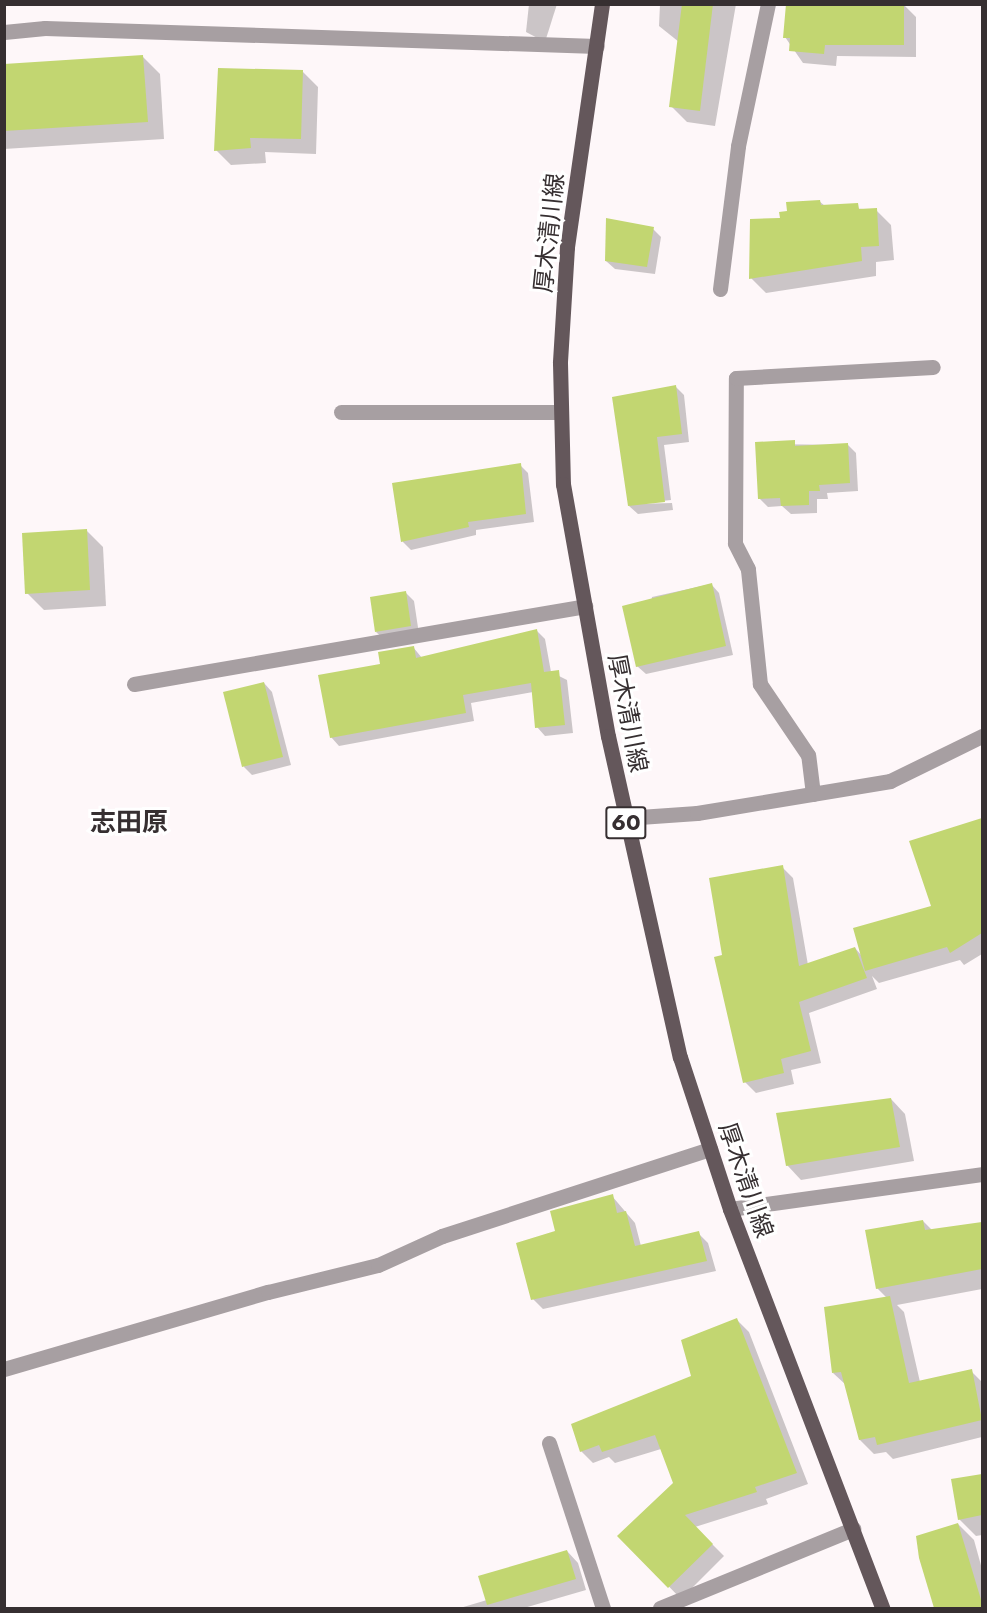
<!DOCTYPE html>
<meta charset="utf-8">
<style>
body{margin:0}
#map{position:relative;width:987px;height:1613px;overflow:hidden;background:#fef7f9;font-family:Jost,"Noto Sans JP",sans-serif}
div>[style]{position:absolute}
.shadow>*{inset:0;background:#0003}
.building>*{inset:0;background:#c2d671}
.lane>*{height:15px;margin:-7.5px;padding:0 7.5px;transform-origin:7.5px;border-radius:7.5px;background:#a79fa2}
.street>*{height:15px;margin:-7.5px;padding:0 7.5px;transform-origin:7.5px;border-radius:7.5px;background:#a79fa2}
.primary>*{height:15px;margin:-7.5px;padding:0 7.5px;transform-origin:7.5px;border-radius:7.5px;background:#64575b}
span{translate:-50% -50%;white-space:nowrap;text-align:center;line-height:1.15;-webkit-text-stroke:6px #fff;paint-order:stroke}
.shield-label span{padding:2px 4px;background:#fff;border:2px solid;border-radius:4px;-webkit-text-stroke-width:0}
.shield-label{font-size:22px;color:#362f31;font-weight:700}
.street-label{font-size:24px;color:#362f31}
.neighbourhood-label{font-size:26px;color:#362f31;font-weight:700}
.frame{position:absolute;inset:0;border:6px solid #362f31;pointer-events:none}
</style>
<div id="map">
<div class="shadow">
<i style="clip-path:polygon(529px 4px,557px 4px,545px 42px,526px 32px)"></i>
<i style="clip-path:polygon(660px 4px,736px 4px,715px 126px,687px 122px,671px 106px,679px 42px,659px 26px)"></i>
<i style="clip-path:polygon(903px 4px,916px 17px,916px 57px,837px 56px,836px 66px,803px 63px,785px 37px)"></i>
<i style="clip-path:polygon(143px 57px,160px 74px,164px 139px,4px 149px,4px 66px)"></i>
<i style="clip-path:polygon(303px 72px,318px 87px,316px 154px,265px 152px,266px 163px,231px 165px,216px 150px)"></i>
<i style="clip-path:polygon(819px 201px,825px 206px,876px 210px,891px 225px,894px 260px,876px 262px,876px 276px,766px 293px,751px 278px,781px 220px)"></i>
<i style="clip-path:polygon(653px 229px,661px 237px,655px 274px,615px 269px,606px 261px)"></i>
<i style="clip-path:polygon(675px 386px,684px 395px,689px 442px,664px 445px,671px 500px,634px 504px,672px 503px,673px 510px,638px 514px,629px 506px)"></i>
<i style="clip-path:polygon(757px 444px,848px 445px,856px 453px,858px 491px,827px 493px,828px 499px,817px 499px,817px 513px,791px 514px,782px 506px,768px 507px,759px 498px)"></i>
<i style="clip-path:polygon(520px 465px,528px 473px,534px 522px,476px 530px,476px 535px,411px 550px,403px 542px,393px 484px)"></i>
<i style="clip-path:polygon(86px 530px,103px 547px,106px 606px,44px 610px,27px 593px)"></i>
<i style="clip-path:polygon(711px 584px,719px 593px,733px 655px,646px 674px,637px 666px,652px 597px)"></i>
<i style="clip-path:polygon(406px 593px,414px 601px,419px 634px,385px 640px,376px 632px)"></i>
<i style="clip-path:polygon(537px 631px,545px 639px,551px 672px,567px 680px,573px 733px,545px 736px,537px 727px,533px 692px,471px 703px,474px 721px,339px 746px,331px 737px,382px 666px,413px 647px,422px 658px)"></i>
<i style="clip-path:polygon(264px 683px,272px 692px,291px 765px,252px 775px,244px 767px)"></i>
<i style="clip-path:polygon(982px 820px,982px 954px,964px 965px,960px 960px,879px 983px,872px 976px,877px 989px,809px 1013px,821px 1063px,791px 1070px,794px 1084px,756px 1093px,745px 1082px,724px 956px,782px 867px,793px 878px,808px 965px,855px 948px,862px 956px,933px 907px,911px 842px)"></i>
<i style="clip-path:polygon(891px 1099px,905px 1114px,914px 1161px,801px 1180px,787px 1165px)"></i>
<i style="clip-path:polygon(612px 1196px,635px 1223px,641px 1246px,698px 1233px,708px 1243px,716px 1271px,543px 1309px,533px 1299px,557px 1233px)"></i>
<i style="clip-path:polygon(923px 1221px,932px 1230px,982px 1224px,982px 1289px,897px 1305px,904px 1312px,920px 1382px,971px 1371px,982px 1382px,982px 1437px,893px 1459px,886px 1452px,874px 1454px,860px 1440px,846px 1385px,833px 1373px,887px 1298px,877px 1288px)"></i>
<i style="clip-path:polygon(737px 1320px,749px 1332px,808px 1484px,766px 1499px,768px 1504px,695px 1527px,724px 1556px,681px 1599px,620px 1536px,674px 1483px,661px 1449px,615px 1463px,609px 1457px,593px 1463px,581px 1451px,693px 1376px)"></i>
<i style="clip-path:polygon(982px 1475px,982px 1535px,976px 1536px,959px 1519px,952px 1481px)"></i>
<i style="clip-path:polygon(958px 1524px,974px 1540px,982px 1569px,982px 1608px,937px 1608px,917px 1537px)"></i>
<i style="clip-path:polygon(567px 1551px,578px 1563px,586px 1590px,524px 1608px,460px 1608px,487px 1600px)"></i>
</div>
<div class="building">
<i style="clip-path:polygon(682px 4px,713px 4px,700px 111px,669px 107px)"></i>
<i style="clip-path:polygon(786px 4px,904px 4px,904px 45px,825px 45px,824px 54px,789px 51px,790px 38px,783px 38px)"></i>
<i style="clip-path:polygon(143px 55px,148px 122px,4px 131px,4px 64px)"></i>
<i style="clip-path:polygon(218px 68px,303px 70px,301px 139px,250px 138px,251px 148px,214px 151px)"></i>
<i style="clip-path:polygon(820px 200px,821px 205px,858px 203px,859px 209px,877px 208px,879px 246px,861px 247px,862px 261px,749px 279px,750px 219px,780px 218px,779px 212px,787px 211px,786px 202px)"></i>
<i style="clip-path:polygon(606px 218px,654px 227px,647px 267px,605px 261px)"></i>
<i style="clip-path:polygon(676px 385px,682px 434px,657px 437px,665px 502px,628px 506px,612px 397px)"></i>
<i style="clip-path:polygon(795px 440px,795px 446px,848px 443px,850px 483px,819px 485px,820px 491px,809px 491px,809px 505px,781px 506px,780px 498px,758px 499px,755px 442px)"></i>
<i style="clip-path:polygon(521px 463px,526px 514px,468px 522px,469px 527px,401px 542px,392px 483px)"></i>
<i style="clip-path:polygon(87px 529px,90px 590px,25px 594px,22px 533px)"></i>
<i style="clip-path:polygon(712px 583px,726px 646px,636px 667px,622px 606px)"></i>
<i style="clip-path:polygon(406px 591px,411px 626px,375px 632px,370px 597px)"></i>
<i style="clip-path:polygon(537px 629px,544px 672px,559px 670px,565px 725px,535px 728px,531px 683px,463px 695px,466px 713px,330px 738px,318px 675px,380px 664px,378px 652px,414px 646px,416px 658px)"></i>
<i style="clip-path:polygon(264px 682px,283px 757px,242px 767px,223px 692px)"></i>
<i style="clip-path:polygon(982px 818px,982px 933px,950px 953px,947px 947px,865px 971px,853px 928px,931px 906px,909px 841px)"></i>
<i style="clip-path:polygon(783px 865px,799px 966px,855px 947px,867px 978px,799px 1002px,811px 1051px,781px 1059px,784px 1073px,743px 1083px,714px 957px,722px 955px,709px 878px)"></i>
<i style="clip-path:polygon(891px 1098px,900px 1147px,786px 1166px,776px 1113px)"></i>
<i style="clip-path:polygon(613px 1194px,617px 1213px,626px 1211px,635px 1246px,699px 1231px,707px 1261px,531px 1300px,516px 1243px,555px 1231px,550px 1211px)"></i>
<i style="clip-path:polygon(923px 1220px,925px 1230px,982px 1222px,982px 1269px,876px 1289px,865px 1230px)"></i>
<i style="clip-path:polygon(890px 1296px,909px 1383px,972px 1369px,982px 1420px,877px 1445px,875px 1437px,859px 1440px,841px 1372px,832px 1373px,824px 1307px)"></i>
<i style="clip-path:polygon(737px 1318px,797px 1473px,755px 1487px,757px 1492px,685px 1515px,713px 1544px,668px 1588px,617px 1536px,673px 1483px,655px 1435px,602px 1452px,599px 1445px,580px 1452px,571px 1424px,691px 1376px,681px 1340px)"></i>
<i style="clip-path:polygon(982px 1474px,982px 1515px,958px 1520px,951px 1479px)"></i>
<i style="clip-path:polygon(958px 1523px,982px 1603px,982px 1608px,934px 1608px,919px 1558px,916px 1536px)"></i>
<i style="clip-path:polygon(567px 1550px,576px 1579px,487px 1605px,478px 1576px)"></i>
</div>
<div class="lane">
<i style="left:720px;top:289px;width:144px;rotate:-82.8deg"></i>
<i style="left:738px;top:146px;width:145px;rotate:-78.1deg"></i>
<i style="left:341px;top:412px;width:220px"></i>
<i style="left:134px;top:684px;width:458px;rotate:-9.8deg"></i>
<i style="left:813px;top:794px;width:39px;rotate:-97deg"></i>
<i style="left:808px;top:755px;width:86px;rotate:-124.1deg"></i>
<i style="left:760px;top:684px;width:116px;rotate:-96deg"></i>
<i style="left:748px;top:569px;width:29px;rotate:-117deg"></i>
<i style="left:735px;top:543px;width:165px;rotate:-89.7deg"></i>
<i style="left:736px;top:378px;width:197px;rotate:-3.2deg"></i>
<i style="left:625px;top:818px;width:72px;rotate:-4deg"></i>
<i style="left:697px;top:813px;width:196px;rotate:-9.4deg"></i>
<i style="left:890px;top:781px;width:102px;rotate:-26.1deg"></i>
</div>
<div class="street">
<i style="left:4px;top:32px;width:41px;rotate:-5.6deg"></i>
<i style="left:45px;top:28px;width:552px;rotate:1.87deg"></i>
<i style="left:730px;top:1209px;width:254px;rotate:-7.9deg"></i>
<i style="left:4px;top:1369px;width:275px;rotate:-16.3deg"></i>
<i style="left:268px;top:1292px;width:113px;rotate:-13.8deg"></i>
<i style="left:378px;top:1265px;width:70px;rotate:-24.4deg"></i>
<i style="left:442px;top:1236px;width:282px;rotate:-18deg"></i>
<i style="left:549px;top:1443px;width:174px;rotate:71.9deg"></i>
<i style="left:660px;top:1608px;width:209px;rotate:-22.3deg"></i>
</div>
<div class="primary">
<i style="left:602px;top:4px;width:246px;rotate:98.2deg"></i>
<i style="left:567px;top:247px;width:116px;rotate:93.5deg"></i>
<i style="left:560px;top:363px;width:121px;rotate:88.6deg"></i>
<i style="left:563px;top:484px;width:256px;rotate:79.9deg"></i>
<i style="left:608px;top:736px;width:329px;rotate:77.4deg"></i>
<i style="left:680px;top:1057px;width:160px;rotate:71.8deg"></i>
<i style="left:730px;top:1209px;width:427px;rotate:69.1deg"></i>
</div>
<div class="shield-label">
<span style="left:626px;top:823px">60</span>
</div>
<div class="street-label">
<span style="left:549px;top:233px;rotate:-84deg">厚木清川線</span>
<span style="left:628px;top:713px;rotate:79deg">厚木清川線</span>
<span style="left:746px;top:1180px;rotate:71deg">厚木清川線</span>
</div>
<div class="neighbourhood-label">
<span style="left:129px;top:823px">志田原</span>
</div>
<div class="frame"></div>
</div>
